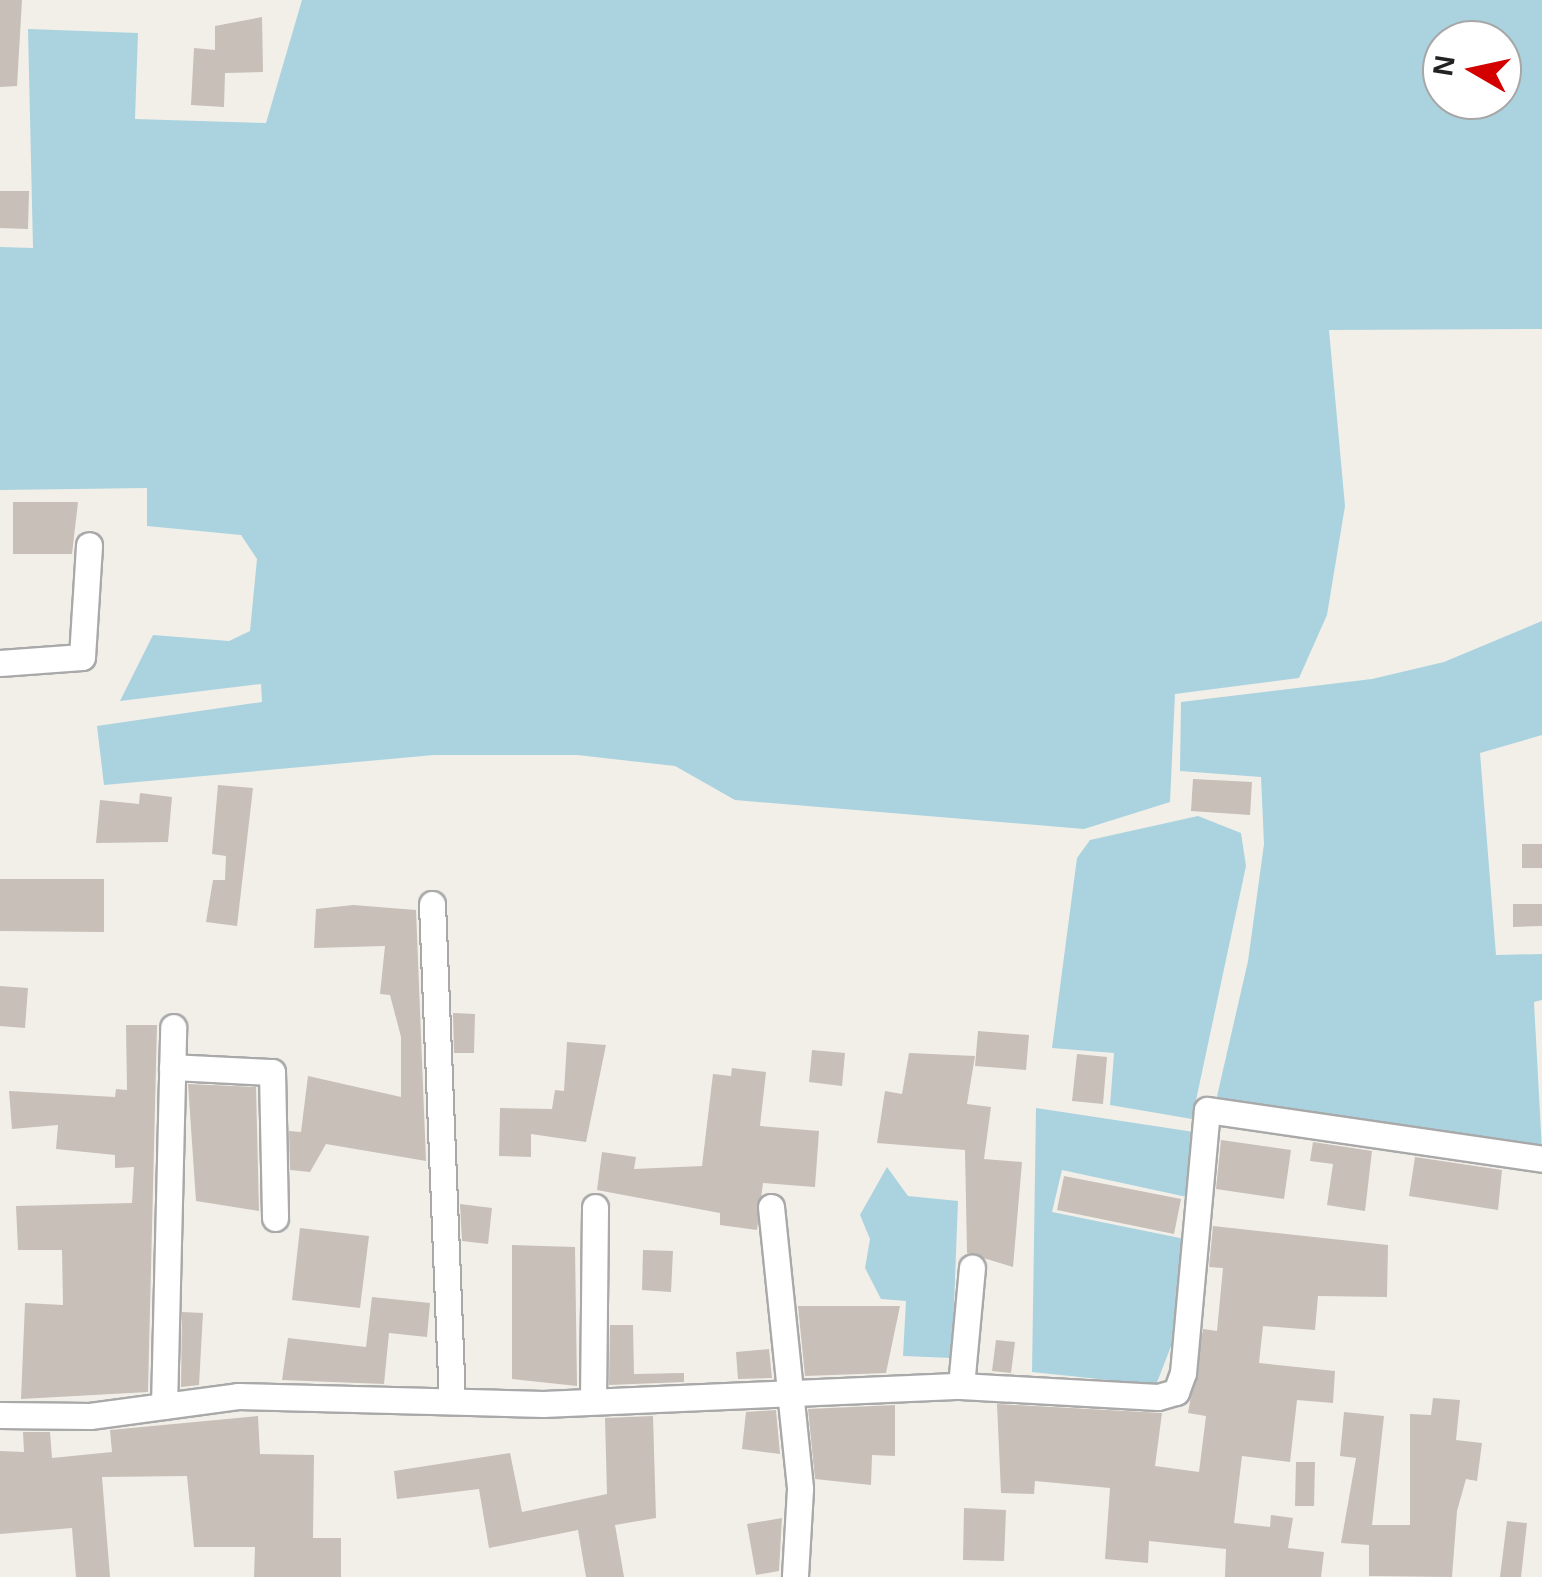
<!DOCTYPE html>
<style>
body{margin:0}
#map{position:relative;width:1542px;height:1577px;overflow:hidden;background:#f2efe9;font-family:Arial,sans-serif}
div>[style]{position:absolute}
.water>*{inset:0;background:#aad3df}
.building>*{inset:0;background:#c7bfb8}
.roads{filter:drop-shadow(2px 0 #a9a9a9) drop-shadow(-2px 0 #a9a9a9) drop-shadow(0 2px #a9a9a9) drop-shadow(0 -2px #a9a9a9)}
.minor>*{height:25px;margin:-12.5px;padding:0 12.5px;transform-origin:12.5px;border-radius:12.5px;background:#fff}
span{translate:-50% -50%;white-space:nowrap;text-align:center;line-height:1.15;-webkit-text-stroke:8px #fff;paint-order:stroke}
.north{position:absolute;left:1422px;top:20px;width:100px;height:100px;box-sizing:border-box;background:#fff;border:2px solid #a7a7a7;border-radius:50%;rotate:279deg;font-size:28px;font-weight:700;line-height:40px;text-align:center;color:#222}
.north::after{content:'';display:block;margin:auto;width:35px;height:45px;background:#d40000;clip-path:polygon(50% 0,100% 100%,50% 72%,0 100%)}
</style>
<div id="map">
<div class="water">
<i style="clip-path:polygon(evenodd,302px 0,1542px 0,1542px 329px,1329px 330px,1345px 506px,1327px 615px,1299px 678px,1175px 694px,1170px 802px,1084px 829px,735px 800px,675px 766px,577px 755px,434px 755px,104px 785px,97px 726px,262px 702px,261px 684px,120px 701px,153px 635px,229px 641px,250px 631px,257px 559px,241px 535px,147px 526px,147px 488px,0 490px,0 247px,33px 248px,28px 29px,138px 33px,135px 119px,266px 123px,302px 0,1442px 40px,1502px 40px,1502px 100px,1442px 100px,1442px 40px)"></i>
<i style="clip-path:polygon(1542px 621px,1542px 735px,1480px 753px,1496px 955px,1542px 954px,1542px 1000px,1534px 1002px,1542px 1151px,1215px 1105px,1248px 961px,1264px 844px,1261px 777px,1180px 771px,1181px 702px,1372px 679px,1444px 662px)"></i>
<i style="clip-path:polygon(1198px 816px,1241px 833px,1246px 866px,1192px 1119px,1110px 1105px,1114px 1053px,1052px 1048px,1077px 858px,1090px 840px)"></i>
<i style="clip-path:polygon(1036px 1108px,1194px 1132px,1187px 1197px,1062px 1170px,1052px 1212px,1185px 1239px,1175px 1336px,1156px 1385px,1032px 1372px)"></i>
<i style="clip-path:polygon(887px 1167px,908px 1196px,958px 1201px,952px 1358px,903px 1356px,906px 1301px,881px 1299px,865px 1268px,870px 1239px,860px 1215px)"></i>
</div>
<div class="building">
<i style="clip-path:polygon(0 0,22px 0,17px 86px,0 87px)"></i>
<i style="clip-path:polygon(262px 17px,263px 72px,225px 73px,224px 107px,191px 105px,194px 48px,215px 50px,215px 26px)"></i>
<i style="clip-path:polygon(0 191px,29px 191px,28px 229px,0 228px)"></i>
<i style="clip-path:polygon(13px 502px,78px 502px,72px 554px,13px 554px)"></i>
<i style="clip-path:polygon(1193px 779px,1252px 782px,1250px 815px,1191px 811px)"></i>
<i style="clip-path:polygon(218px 785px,253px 788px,237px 926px,206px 922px,213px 880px,225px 880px,226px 856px,212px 854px)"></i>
<i style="clip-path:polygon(140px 793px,172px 797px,168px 842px,96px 843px,100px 800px,139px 804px)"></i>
<i style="clip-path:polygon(1522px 844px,1542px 844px,1542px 868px,1522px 868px)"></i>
<i style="clip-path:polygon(0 879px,104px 879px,104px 932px,0 931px)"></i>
<i style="clip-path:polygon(1513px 904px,1542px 904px,1542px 926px,1513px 927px)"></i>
<i style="clip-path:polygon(353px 905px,416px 910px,426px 1161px,326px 1144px,310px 1172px,290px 1170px,289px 1131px,301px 1132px,308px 1076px,401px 1097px,401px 1037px,390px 995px,380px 994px,385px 946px,314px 948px,316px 909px)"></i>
<i style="clip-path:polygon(0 986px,28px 988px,25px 1028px,0 1026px)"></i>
<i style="clip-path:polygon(453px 1013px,475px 1014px,474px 1053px,454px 1053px)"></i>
<i style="clip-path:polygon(126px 1025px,157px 1025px,148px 1392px,21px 1399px,25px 1303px,63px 1305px,62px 1250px,18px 1250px,16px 1206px,132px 1203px,134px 1167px,115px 1168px,115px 1155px,56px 1149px,58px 1125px,12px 1129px,9px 1091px,115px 1097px,116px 1089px,127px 1090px)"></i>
<i style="clip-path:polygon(978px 1031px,1029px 1035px,1026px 1070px,975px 1066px)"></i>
<i style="clip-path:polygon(567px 1042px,606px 1045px,586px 1142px,531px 1134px,531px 1157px,499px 1156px,500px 1108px,552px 1109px,555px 1090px,564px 1091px)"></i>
<i style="clip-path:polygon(812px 1050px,845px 1053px,842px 1086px,809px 1082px)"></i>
<i style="clip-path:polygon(909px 1053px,975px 1056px,967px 1104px,991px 1107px,984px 1159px,1022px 1162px,1013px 1267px,967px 1253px,965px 1150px,877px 1143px,885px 1091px,902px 1094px)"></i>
<i style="clip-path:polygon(1077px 1054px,1107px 1057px,1103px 1104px,1072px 1101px)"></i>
<i style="clip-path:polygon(732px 1068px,766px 1072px,760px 1126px,819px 1131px,815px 1187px,763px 1183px,757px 1230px,720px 1225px,720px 1213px,597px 1190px,602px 1152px,636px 1157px,634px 1169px,702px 1166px,713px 1074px,731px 1076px)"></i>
<i style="clip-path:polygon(188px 1084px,256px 1087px,259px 1211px,196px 1201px)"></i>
<i style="clip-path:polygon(1221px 1140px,1291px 1150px,1284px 1199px,1216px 1189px)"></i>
<i style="clip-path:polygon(1313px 1142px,1372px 1151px,1365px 1211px,1327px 1205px,1333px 1164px,1310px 1161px)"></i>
<i style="clip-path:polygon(1415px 1157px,1502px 1170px,1498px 1210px,1409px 1196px)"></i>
<i style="clip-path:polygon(1064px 1176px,1181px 1199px,1174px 1234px,1057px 1210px)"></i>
<i style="clip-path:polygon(460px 1204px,492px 1208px,488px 1244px,462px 1241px)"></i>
<i style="clip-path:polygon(1213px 1226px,1388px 1245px,1387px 1297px,1318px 1296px,1315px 1330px,1263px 1326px,1259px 1363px,1335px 1371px,1333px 1403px,1297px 1400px,1290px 1462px,1242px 1456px,1234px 1523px,1270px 1527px,1271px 1515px,1293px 1518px,1288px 1548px,1324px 1552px,1321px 1577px,1225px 1577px,1226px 1549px,1149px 1541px,1148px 1563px,1105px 1559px,1110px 1488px,1035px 1481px,1034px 1494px,1001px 1493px,997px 1404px,1162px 1413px,1155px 1466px,1199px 1472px,1206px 1416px,1188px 1413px,1203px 1329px,1217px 1331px,1223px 1268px,1209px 1267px)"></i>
<i style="clip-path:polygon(300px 1228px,369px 1236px,360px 1308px,292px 1300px)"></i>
<i style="clip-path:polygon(512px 1245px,575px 1247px,577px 1386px,512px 1379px)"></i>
<i style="clip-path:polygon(643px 1250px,673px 1251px,671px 1292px,642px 1290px)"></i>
<i style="clip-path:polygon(372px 1297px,430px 1303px,427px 1337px,389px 1333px,384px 1384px,282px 1380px,288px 1338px,366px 1347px)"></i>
<i style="clip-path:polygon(798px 1306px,900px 1306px,886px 1373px,805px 1376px)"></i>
<i style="clip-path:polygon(182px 1312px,203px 1313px,199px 1385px,181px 1387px)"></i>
<i style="clip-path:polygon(610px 1325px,633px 1325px,634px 1374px,684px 1373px,684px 1382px,609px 1385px)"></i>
<i style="clip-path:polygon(996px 1340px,1015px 1342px,1011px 1373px,992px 1371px)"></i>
<i style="clip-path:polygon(769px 1349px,772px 1378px,738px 1379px,736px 1352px)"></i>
<i style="clip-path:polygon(1433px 1398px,1460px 1400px,1456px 1440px,1482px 1443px,1477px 1481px,1466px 1479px,1457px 1511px,1452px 1577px,1369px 1576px,1369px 1545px,1341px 1543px,1356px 1458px,1340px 1456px,1344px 1412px,1384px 1416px,1372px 1525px,1410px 1525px,1410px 1414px,1431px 1415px)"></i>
<i style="clip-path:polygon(895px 1405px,895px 1456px,872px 1455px,871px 1485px,815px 1479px,808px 1409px)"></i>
<i style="clip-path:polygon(776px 1410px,780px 1454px,742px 1449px,746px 1412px)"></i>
<i style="clip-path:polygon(258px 1416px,260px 1454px,314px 1455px,313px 1538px,341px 1538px,341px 1577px,254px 1577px,255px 1547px,194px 1547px,187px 1476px,102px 1477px,110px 1577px,76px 1577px,72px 1528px,0 1534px,0 1451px,24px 1452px,23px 1432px,50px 1432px,52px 1458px,112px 1452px,110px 1430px)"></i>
<i style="clip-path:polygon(653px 1416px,656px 1518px,615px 1525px,624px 1577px,586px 1577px,578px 1530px,489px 1548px,479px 1489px,397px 1499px,394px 1471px,510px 1453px,522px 1512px,607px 1494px,605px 1418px)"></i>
<i style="clip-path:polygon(1296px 1462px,1315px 1462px,1314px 1506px,1295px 1506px)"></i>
<i style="clip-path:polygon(964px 1508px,1006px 1510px,1004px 1561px,963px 1560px)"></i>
<i style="clip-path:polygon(782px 1518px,779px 1571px,756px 1575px,747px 1524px)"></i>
<i style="clip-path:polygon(1507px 1521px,1527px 1523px,1521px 1577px,1500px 1577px)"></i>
</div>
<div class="roads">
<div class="minor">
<i style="left:0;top:663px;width:82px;rotate:-4.2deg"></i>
<i style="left:82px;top:657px;width:112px;rotate:-86.4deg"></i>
<i style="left:432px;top:904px;width:495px;rotate:87.7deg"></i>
<i style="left:172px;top:1067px;width:100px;rotate:2.9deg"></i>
<i style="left:272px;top:1072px;width:146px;rotate:88.8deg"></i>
<i style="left:771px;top:1207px;width:283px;rotate:84.1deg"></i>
<i style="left:800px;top:1489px;width:88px;rotate:93.3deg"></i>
<i style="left:961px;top:1386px;width:119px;rotate:-84.7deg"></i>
<i style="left:593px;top:1401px;width:194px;rotate:-89.4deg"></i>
<i style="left:164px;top:1406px;width:379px;rotate:-88.6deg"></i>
<i style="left:0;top:1415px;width:90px;rotate:0.6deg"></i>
<i style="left:90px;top:1416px;width:149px;rotate:-7.7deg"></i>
<i style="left:238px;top:1396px;width:305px;rotate:1.5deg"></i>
<i style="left:543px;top:1404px;width:418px;rotate:-2.5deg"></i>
<i style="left:961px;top:1386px;width:197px;rotate:3.2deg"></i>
<i style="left:1158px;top:1397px;width:19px;rotate:-16deg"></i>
<i style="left:1176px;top:1392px;width:20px;rotate:-70deg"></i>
<i style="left:1183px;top:1373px;width:264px;rotate:-84.8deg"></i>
<i style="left:1207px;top:1110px;width:339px;rotate:8.3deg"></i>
</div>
</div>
<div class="north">N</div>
</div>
